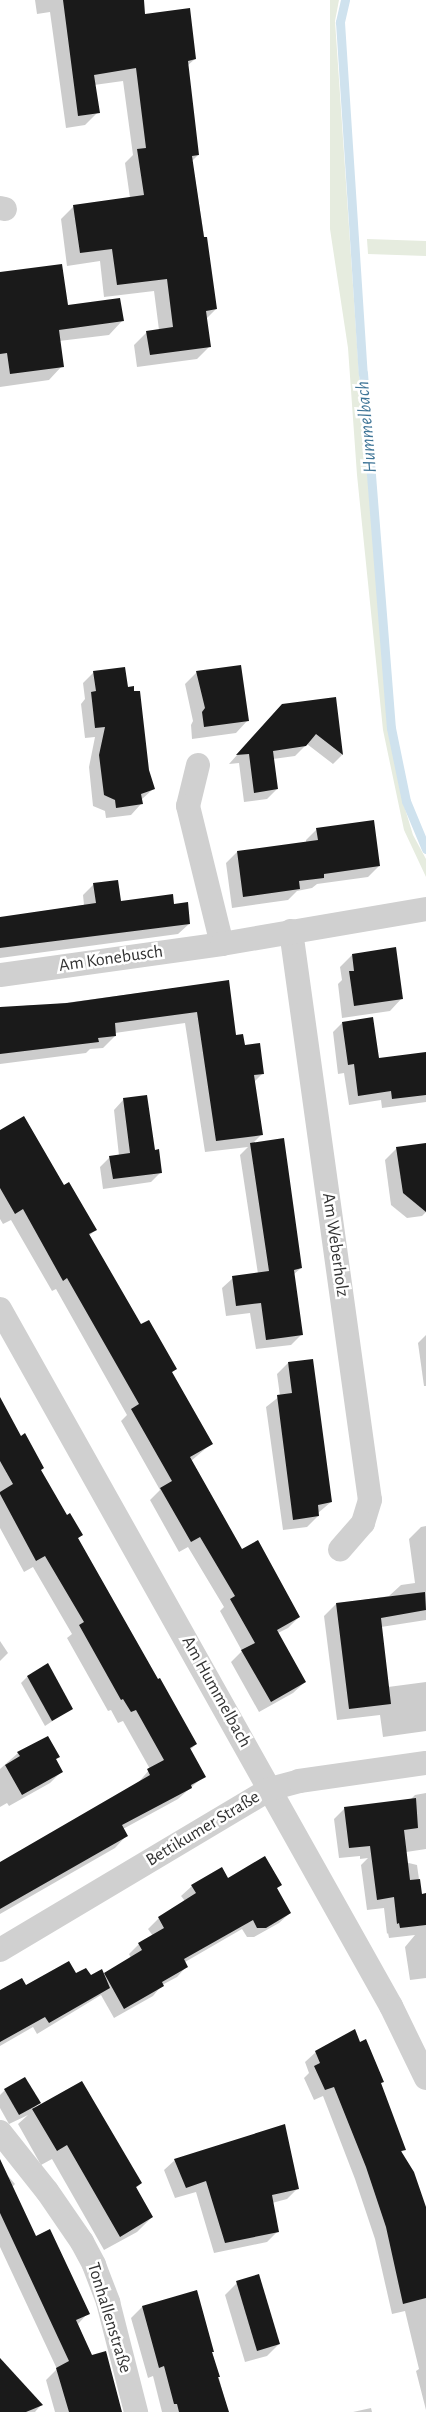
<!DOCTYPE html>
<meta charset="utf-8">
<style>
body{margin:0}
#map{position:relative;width:426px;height:2412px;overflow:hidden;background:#fff;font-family:"Alegreya Sans",sans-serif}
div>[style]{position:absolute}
.green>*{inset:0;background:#e6ecdf}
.shadow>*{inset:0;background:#0003}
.stream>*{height:9px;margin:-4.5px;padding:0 4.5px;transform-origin:4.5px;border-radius:4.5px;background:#cfe2ee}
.building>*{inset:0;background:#1a1a1a}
.minor>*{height:24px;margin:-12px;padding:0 12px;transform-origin:12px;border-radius:12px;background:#d0d0d0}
span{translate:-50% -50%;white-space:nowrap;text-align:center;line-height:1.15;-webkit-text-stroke:5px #fff;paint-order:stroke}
.street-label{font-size:18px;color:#333}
.water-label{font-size:19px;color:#3f7597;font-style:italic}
</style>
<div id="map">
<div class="green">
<i style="clip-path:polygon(330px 0,339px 0,335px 21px,359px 374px,389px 729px,403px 802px,413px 835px,426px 859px,426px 877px,404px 830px,383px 730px,357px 475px,348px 348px,330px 229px)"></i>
<i style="clip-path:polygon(367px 239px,426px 241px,426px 256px,368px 254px)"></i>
</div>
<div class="shadow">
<i style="clip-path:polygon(35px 0,102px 0,195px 59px,187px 66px,198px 155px,192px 161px,216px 309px,206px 319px,210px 346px,197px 359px,137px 367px,134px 345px,147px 332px,159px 330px,154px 291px,104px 297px,100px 261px,67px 266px,61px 219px,74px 206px,130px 198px,125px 163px,133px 155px,123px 81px,94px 85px,98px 112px,85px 125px,66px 128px,50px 12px,37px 14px)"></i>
<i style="clip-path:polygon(0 274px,67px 306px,122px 321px,109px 335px,59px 341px,62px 366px,49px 380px,0 387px)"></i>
<i style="clip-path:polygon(94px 672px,127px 688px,153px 789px,141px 800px,141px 804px,131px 815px,106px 818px,105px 811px,93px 806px,89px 767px,95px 737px,85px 738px,81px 704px,85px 699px,83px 683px)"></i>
<i style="clip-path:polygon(197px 672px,248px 720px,236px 733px,192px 739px,191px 725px,193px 721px,185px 684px)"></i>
<i style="clip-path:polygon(335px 698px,342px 755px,333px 764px,307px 744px,295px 756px,273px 759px,277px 789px,267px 799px,244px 802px,239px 763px,229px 764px,272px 716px)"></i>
<i style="clip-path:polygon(317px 829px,379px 866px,368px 877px,317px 884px,312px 888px,297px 891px,288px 900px,232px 908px,226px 863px,237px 852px,306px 843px,306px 840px)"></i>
<i style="clip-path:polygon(94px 884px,120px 902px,173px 905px,189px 924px,178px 934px,0 958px,0 918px,84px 905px,83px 895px)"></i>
<i style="clip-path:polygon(352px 955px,402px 998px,390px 1011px,342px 1018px,338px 984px,342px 980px,340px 967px)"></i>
<i style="clip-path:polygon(228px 981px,235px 1036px,263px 1073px,254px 1082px,261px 1135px,252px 1144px,301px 1268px,293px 1275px,302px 1334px,291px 1345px,256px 1349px,250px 1313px,226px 1316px,222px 1288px,233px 1278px,258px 1274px,240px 1155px,248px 1147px,205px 1152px,185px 1023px,115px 1033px,115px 1036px,103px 1048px,90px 1049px,86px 1053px,0 1064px,0 1009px,31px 1005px,35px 1007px)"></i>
<i style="clip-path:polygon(342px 1023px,378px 1060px,426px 1053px,426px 1102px,382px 1108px,381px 1100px,349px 1105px,344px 1073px,338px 1074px,333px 1032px)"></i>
<i style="clip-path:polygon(124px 1099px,154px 1151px,161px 1172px,151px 1182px,103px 1189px,100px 1167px,110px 1157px,119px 1156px,114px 1110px)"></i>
<i style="clip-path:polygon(0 1131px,64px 1187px,95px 1230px,89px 1236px,140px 1326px,175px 1369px,171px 1373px,211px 1444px,191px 1461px,241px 1551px,299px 1617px,288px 1628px,278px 1633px,305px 1682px,293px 1693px,259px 1712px,231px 1662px,242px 1651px,220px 1611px,224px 1607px,188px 1547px,179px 1552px,150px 1500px,160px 1490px,121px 1421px,127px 1415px,56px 1289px,52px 1291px,11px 1220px,3px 1224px,0 1219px)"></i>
<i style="clip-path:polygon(426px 1144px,426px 1212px,422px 1216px,407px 1218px,391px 1205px,385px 1160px,397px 1148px)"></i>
<i style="clip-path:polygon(426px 1335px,426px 1386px,424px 1386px,418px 1343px)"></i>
<i style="clip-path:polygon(288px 1363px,331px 1502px,318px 1513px,318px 1516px,307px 1527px,283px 1530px,266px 1407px,280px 1396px,277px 1374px)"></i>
<i style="clip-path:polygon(0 1404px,66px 1516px,81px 1535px,77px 1539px,157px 1681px,196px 1744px,190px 1750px,204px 1776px,178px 1799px,123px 1829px,127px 1835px,115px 1848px,0 1914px,0 1863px,137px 1784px,150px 1769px,123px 1721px,118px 1723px,111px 1710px,108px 1711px,67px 1638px,72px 1634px,33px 1567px,24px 1572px,0 1528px)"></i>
<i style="clip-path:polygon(426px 1526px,426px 1620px,381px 1627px,388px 1687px,426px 1682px,426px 1731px,383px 1737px,380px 1715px,337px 1720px,324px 1616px,336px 1604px,389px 1596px,401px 1585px,415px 1583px,409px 1539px,421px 1527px)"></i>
<i style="clip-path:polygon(0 1641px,8px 1653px,0 1661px)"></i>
<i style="clip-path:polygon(27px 1677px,72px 1708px,45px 1726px,21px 1683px)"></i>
<i style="clip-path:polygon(18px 1753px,58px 1757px,55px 1760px,62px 1771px,50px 1783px,9px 1806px,7px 1803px,0 1807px,0 1769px)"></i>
<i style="clip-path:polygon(426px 1793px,426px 1849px,380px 1856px,417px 1865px,425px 1922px,426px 1921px,426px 1978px,410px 1980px,405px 1947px,415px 1935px,389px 1938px,388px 1933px,387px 1934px,384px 1908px,367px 1910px,361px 1865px,368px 1858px,360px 1859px,360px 1856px,339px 1858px,334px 1819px,345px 1808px,410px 1800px,415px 1795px)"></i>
<i style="clip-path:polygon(228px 1880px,276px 1889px,290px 1913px,279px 1923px,254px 1937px,247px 1937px,242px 1929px,185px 1962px,187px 1966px,177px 1977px,162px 1985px,153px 1996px,114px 2018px,101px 1995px,37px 2034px,33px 2027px,0 2046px,0 1992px,76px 1975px,91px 1977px,103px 1975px,131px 1958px,129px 1954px,139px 1944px,153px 1936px,148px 1929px,159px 1918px,185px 1901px,181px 1896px,192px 1886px)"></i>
<i style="clip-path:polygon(359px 2043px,382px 2082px,380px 2084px,404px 2149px,401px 2153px,426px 2211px,426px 2410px,416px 2371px,419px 2369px,405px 2311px,392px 2314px,375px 2239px,355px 2179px,323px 2096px,314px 2100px,304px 2078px,309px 2073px,305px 2062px,316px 2052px)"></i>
<i style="clip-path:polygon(5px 2090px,39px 2103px,34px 2108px,141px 2183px,136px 2188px,152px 2217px,137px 2232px,104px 2250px,52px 2159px,41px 2165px,18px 2124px,28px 2115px,9px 2124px,0 2108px,0 2095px)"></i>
<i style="clip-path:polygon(175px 2160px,298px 2188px,287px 2199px,272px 2203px,278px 2231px,267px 2242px,214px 2253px,196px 2192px,175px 2198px,164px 2170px)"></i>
<i style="clip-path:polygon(0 2167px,15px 2184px,12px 2187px,35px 2237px,88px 2313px,78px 2324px,91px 2357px,122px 2412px,55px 2412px,46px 2380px,57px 2369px,0 2247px)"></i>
<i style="clip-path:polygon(237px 2283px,279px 2344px,267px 2356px,245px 2362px,225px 2295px)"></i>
<i style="clip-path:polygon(196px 2292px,228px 2412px,162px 2412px,153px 2376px,148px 2378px,131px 2318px,142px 2307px)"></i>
<i style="clip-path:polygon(0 2359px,41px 2405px,35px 2412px,0 2412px)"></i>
<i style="clip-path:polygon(371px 2408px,372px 2412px,353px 2412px)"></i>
</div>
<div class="stream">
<i style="left:345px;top:0;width:23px;rotate:103deg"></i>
<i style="left:340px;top:22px;width:352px;rotate:86.3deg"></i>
<i style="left:363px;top:373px;width:356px;rotate:85.5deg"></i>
<i style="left:391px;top:728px;width:75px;rotate:78.4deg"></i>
<i style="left:406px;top:801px;width:52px;rotate:67.4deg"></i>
</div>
<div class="building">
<i style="clip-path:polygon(63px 0,144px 0,145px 14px,190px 8px,196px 59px,188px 61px,199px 155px,192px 156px,204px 237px,207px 237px,217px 309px,206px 311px,211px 347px,150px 355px,146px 331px,173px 327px,167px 279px,117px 285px,112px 249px,80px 253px,73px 205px,144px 195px,137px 149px,146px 148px,136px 68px,94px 75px,100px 113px,78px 116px)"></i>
<i style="clip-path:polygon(62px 264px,68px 305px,120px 298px,124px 321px,59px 330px,64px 367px,10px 374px,7px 353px,0 354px,0 272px)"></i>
<i style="clip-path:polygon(241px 665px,249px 721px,204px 727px,202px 712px,205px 708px,196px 671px)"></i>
<i style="clip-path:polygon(125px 667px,128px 687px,134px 686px,134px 691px,140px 691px,149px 770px,155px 789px,141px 794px,143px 804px,116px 808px,115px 800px,104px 795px,99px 755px,105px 727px,95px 728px,91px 692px,96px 691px,93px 671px)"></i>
<i style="clip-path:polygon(336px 697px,343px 755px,316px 734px,306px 746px,273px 751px,278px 789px,254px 793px,249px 754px,236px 755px,282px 704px)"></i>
<i style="clip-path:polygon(374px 820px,380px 866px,324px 874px,324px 878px,299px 881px,300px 889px,243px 897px,237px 851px,318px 840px,316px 828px)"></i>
<i style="clip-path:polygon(118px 880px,121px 901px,173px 894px,174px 904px,188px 902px,190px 924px,0 948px,0 917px,96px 903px,93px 883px)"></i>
<i style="clip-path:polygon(396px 947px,403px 999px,354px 1006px,349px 971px,354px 971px,352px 954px)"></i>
<i style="clip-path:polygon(229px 980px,236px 1035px,243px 1034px,245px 1045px,260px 1043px,264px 1074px,254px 1075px,263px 1135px,216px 1141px,197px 1012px,115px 1023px,116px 1036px,98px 1038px,99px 1042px,0 1054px,0 1007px,67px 1003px)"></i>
<i style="clip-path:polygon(373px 1017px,379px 1058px,426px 1052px,426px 1095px,392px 1099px,391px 1091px,358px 1096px,354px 1064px,348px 1065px,342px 1022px)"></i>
<i style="clip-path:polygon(147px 1095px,155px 1150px,159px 1149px,162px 1173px,113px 1179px,109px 1156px,130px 1153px,123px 1098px)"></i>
<i style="clip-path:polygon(24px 1116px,64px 1185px,69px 1182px,97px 1230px,89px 1234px,141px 1324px,149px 1320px,177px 1369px,172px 1372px,213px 1444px,190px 1457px,242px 1549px,258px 1540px,300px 1617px,277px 1630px,306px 1682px,271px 1702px,241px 1650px,255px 1643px,230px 1599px,235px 1596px,200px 1537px,191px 1542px,160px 1488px,172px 1481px,131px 1409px,139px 1404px,67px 1278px,63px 1281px,23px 1209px,15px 1214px,0 1188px,0 1130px)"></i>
<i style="clip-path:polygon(284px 1138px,302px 1268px,294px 1270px,303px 1335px,266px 1340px,261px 1303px,236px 1306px,232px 1276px,269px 1271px,250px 1143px)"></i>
<i style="clip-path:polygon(426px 1143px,426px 1212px,403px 1193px,396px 1147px)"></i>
<i style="clip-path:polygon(313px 1359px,332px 1502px,318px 1505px,319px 1516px,293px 1520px,277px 1395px,292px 1393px,288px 1362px)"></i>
<i style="clip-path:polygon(0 1397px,21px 1436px,25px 1433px,44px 1468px,41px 1470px,67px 1515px,70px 1513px,83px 1535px,78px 1538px,158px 1679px,160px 1678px,197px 1744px,190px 1748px,206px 1777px,191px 1785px,192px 1788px,122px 1825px,128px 1836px,0 1909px,0 1862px,150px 1775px,147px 1769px,164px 1760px,136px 1710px,131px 1712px,123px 1699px,121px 1700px,79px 1625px,84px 1622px,45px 1556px,36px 1561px,0 1494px,0 1492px,13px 1484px,0 1461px)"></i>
<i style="clip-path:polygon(425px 1592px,426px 1610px,381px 1618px,391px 1704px,349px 1709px,336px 1603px)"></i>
<i style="clip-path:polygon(48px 1663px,73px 1709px,52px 1721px,27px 1676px)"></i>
<i style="clip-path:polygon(48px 1736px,60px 1757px,56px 1759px,63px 1772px,22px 1795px,5px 1765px,20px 1756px,17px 1752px)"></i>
<i style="clip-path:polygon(416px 1798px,418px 1828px,404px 1830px,410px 1880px,420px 1879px,422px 1894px,426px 1893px,426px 1925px,400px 1928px,399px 1923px,397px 1924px,394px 1897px,377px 1900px,370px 1846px,349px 1848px,344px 1807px)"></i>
<i style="clip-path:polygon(265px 1856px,282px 1885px,277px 1888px,291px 1913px,266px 1928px,257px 1928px,253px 1920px,184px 1959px,188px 1967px,162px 1982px,164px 1986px,124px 2009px,104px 1973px,142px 1950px,138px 1943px,164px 1928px,158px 1917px,196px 1893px,191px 1885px,222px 1867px,228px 1878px)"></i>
<i style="clip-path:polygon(69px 1961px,76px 1973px,86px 1968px,91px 1975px,102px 1969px,110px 1988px,49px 2023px,45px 2017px,0 2042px,0 1990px,22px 1978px,26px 1985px)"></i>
<i style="clip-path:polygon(355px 2029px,360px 2042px,366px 2039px,384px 2082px,381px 2083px,406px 2150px,401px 2151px,414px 2172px,426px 2207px,426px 2298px,403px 2304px,386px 2227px,366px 2167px,334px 2087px,325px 2090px,314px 2066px,320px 2063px,315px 2051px)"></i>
<i style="clip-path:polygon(25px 2077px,41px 2103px,19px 2115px,4px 2089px)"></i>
<i style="clip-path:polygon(82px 2081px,142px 2183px,136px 2187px,153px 2217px,120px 2237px,67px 2145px,57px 2151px,32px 2109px)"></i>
<i style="clip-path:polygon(285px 2124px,299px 2189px,272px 2195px,279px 2232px,225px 2243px,206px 2181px,186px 2188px,174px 2159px)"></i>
<i style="clip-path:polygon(0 2159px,36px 2236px,50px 2229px,90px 2314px,76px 2320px,92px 2355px,106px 2351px,122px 2412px,69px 2412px,56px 2368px,69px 2361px,0 2213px)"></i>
<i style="clip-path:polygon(259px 2274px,280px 2344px,257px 2351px,236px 2281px)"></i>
<i style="clip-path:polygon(197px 2290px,214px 2352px,212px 2352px,220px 2377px,218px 2377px,229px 2412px,179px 2412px,177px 2404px,174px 2404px,164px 2366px,159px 2368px,142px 2306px)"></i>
<i style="clip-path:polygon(0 2358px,43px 2405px,26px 2412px,0 2412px)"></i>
</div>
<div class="minor">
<i style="left:0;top:208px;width:5px;rotate:11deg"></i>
<i style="left:198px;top:765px;width:42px;rotate:103.7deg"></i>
<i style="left:188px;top:806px;width:142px;rotate:76.2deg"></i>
<i style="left:291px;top:931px;width:574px;rotate:82.1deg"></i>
<i style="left:370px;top:1500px;width:24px;rotate:107deg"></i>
<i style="left:363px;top:1523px;width:35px;rotate:131deg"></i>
<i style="left:0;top:975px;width:224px;rotate:-7.9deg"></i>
<i style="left:222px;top:944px;width:207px;rotate:-9.7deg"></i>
<i style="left:0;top:1309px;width:799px;rotate:60.71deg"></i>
<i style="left:391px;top:2006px;width:80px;rotate:64.1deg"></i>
<i style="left:0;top:1950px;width:314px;rotate:-30.8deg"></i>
<i style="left:270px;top:1789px;width:30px;rotate:-15deg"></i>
<i style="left:299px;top:1781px;width:128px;rotate:-8.1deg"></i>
<i style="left:0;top:2132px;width:75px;rotate:51.5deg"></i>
<i style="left:47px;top:2191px;width:62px;rotate:55.5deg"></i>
<i style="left:82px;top:2242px;width:26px;rotate:62deg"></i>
<i style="left:94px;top:2265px;width:40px;rotate:69deg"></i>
<i style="left:108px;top:2302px;width:114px;rotate:75.7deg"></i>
</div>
<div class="street-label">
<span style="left:111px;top:959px;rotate:-8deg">Am Konebusch</span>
<span style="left:335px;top:1245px;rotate:82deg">Am Weberholz</span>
<span style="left:216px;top:1692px;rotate:61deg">Am Hummelbach</span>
<span style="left:203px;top:1829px;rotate:-31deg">Bettikumer Straße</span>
<span style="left:109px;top:2318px;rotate:73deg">Tonhallenstraße</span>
</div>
<div class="water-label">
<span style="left:367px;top:427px;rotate:-95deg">Hummelbach</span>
</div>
</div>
